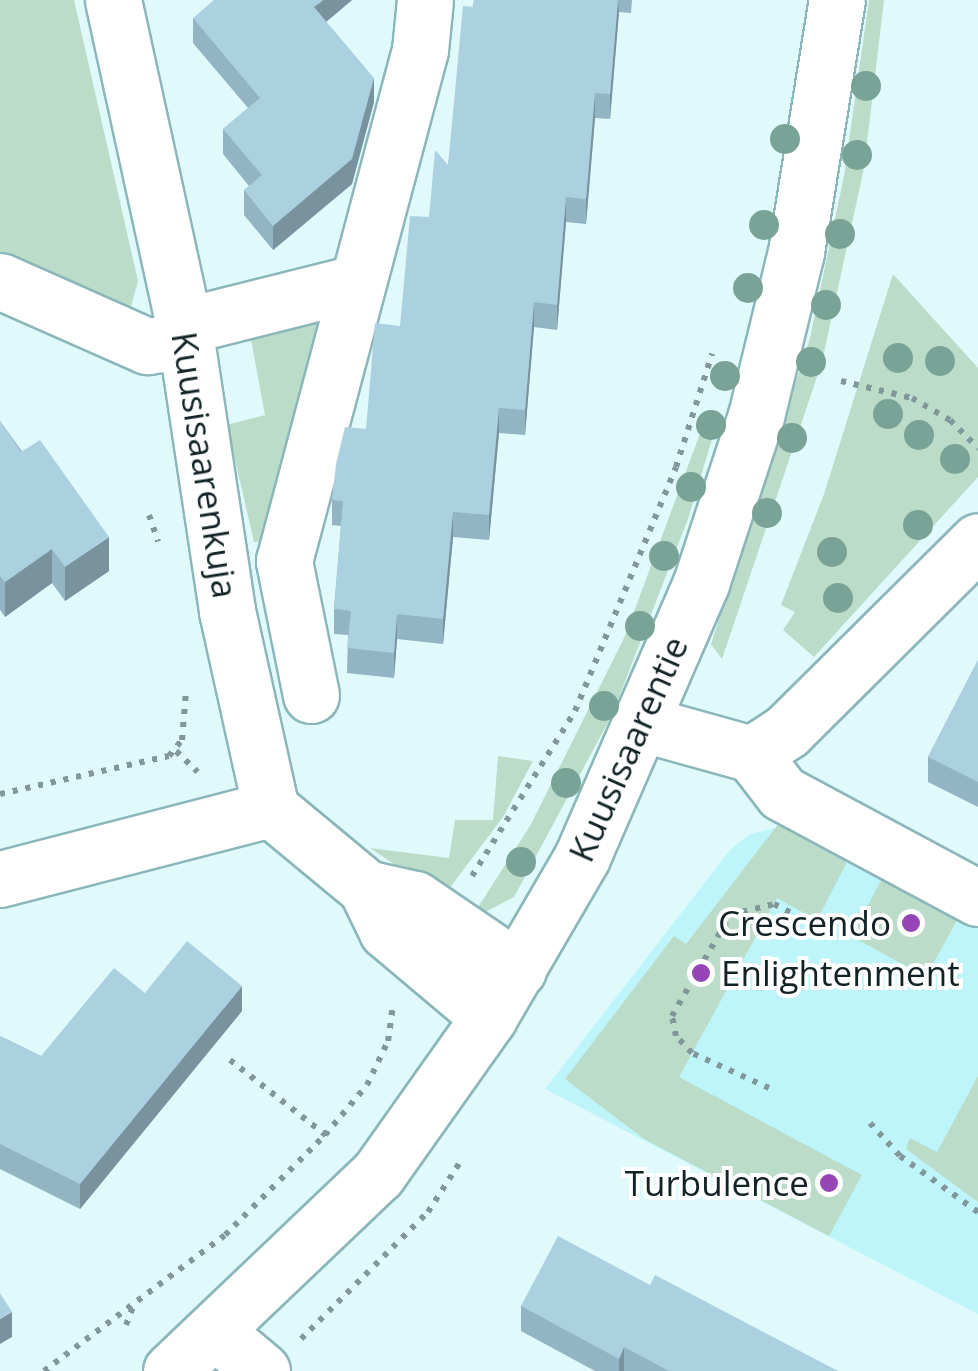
<!DOCTYPE html>
<style>
body{margin:0}
#map{position:relative;width:978px;height:1371px;overflow:hidden;background:#e0fafc;font-family:"Open Sans",sans-serif}
div>[style]{position:absolute}
.built>*{inset:0;background:#bef5fa}
.green>*{inset:0;background:#badcc8}
.path>*{height:6px;margin-top:-3px;transform-origin:0;background:repeating-linear-gradient(90deg,#819799 0 5px,transparent 0 13px)}
.roads{filter:drop-shadow(2px 0 #8bb6ba) drop-shadow(-2px 0 #8bb6ba) drop-shadow(0 2px #8bb6ba) drop-shadow(0 -2px #8bb6ba)}
.minor>*{height:55px;margin:-27.5px;padding:0 27.5px;transform-origin:27.5px;border-radius:27.5px;background:#fff}
.major>*{height:55px;margin:-27.5px;padding:0 27.5px;transform-origin:27.5px;border-radius:27.5px;background:#fff}
.trees>*{width:30px;height:30px;margin:-15px;border-radius:50%;background:#79a396}
.wall>*{inset:0;background:#93b4c2}
.shaded-wall>*{inset:0;background:#78929e}
.building>*{inset:0;background:#abd1e1}
.dots>*{width:28px;height:28px;translate:-50% -50%;box-sizing:border-box;border:5px solid #fff;border-radius:50%}
span{translate:-50% -50%;white-space:nowrap;text-align:center;line-height:1.15;-webkit-text-stroke:8px #fff;paint-order:stroke}
.street-label{font-size:35px;color:#122325}
.poi-label{font-size:35px;color:#122325}
.right{translate:-100% -50%;text-align:right}
.left{translate:0 -50%;text-align:left}
</style>
<div id="map">
<div class="built">
<i style="clip-path:polygon(784px 826px,978px 920px,978px 1314px,545px 1089px,730px 850px,750px 834px)"></i>
</div>
<div class="green">
<i style="clip-path:polygon(0 0,74px 0,138px 281px,131px 306px,121px 309px,0 259px)"></i>
<i style="clip-path:polygon(869px 0,884px 0,864px 168px,822px 362px,722px 659px,711px 644px,810px 338px,844px 176px)"></i>
<i style="clip-path:polygon(893px 274px,978px 368px,978px 477px,814px 657px,783px 630px,795px 612px,781px 605px,824px 494px)"></i>
<i style="clip-path:polygon(335px 308px,266px 541px,254px 542px,227px 425px,265px 415px,249px 329px)"></i>
<i style="clip-path:polygon(708px 412px,719px 416px,688px 519px,612px 715px,514px 897px,470px 920px,530px 826px,625px 636px)"></i>
<i style="clip-path:polygon(498px 756px,533px 761px,503px 817px,443px 897px,370px 848px,449px 858px,455px 820px,493px 820px)"></i>
<i style="clip-path:polygon(786px 814px,841px 847px,846px 864px,817px 920px,777px 898px,679px 1077px,862px 1175px,829px 1236px,644px 1139px,565px 1079px,674px 936px,686px 944px)"></i>
<i style="clip-path:polygon(887px 870px,962px 911px,926px 977px,851px 936px)"></i>
<i style="clip-path:polygon(978px 1076px,978px 1202px,906px 1149px,910px 1138px,937px 1152px)"></i>
</div>
<div class="path">
<i style="left:841px;top:381px;width:73px;rotate:13.5deg"></i>
<i style="left:912px;top:398px;width:44px;rotate:30.1deg"></i>
<i style="left:950px;top:420px;width:40px;rotate:45deg"></i>
<i style="left:149px;top:515px;width:28px;rotate:71deg"></i>
<i style="left:176px;top:751px;width:30px;rotate:44deg"></i>
<i style="left:0;top:794px;width:173px;rotate:-12.7deg"></i>
<i style="left:169px;top:756px;width:21px;rotate:-51deg"></i>
<i style="left:182px;top:740px;width:49px;rotate:-85.3deg"></i>
<i style="left:472px;top:876px;width:195px;rotate:-58deg"></i>
<i style="left:575px;top:711px;width:264px;rotate:-67.5deg"></i>
<i style="left:676px;top:467px;width:119px;rotate:-72.3deg"></i>
<i style="left:230px;top:1060px;width:123px;rotate:38.1deg"></i>
<i style="left:769px;top:1088px;width:85px;rotate:-155.6deg"></i>
<i style="left:692px;top:1053px;width:23px;rotate:-133deg"></i>
<i style="left:676px;top:1036px;width:20px;rotate:-101deg"></i>
<i style="left:672px;top:1016px;width:116px;rotate:-60.1deg"></i>
<i style="left:730px;top:915px;width:45px;rotate:-14deg"></i>
<i style="left:774px;top:904px;width:70px;rotate:27.3deg"></i>
<i style="left:870px;top:1123px;width:45px;rotate:47.7deg"></i>
<i style="left:900px;top:1156px;width:96px;rotate:35.7deg"></i>
<i style="left:126px;top:1325px;width:19px;rotate:-69deg"></i>
<i style="left:301px;top:1339px;width:180px;rotate:-45deg"></i>
<i style="left:428px;top:1212px;width:63px;rotate:-57.3deg"></i>
<i style="left:44px;top:1371px;width:226px;rotate:-36.9deg"></i>
<i style="left:225px;top:1235px;width:141px;rotate:-45deg"></i>
<i style="left:325px;top:1135px;width:65px;rotate:-50deg"></i>
<i style="left:367px;top:1085px;width:49px;rotate:-64.5deg"></i>
<i style="left:388px;top:1041px;width:34px;rotate:-82deg"></i>
</div>
<div class="roads">
<div class="minor">
<i style="left:113px;top:0;width:334px;rotate:77.7deg"></i>
<i style="left:184px;top:326px;width:288px;rotate:81.4deg"></i>
<i style="left:227px;top:611px;width:203px;rotate:77.5deg"></i>
<i style="left:271px;top:809px;width:124px;rotate:39.7deg"></i>
<i style="left:366px;top:888px;width:48px;rotate:64deg"></i>
<i style="left:387px;top:931px;width:133px;rotate:40.1deg"></i>
<i style="left:0;top:281px;width:161px;rotate:23.9deg"></i>
<i style="left:147px;top:346px;width:36px;rotate:-8deg"></i>
<i style="left:184px;top:326px;width:176px;rotate:-14.1deg"></i>
<i style="left:311px;top:695px;width:137px;rotate:-101.4deg"></i>
<i style="left:284px;top:561px;width:529px;rotate:-75.1deg"></i>
<i style="left:420px;top:50px;width:50px;rotate:-84.3deg"></i>
<i style="left:644px;top:724px;width:112px;rotate:15.5deg"></i>
<i style="left:752px;top:754px;width:42px;rotate:-33.3deg"></i>
<i style="left:787px;top:731px;width:269px;rotate:-44.8deg"></i>
<i style="left:752px;top:754px;width:49px;rotate:52.4deg"></i>
<i style="left:782px;top:793px;width:222px;rotate:28.2deg"></i>
<i style="left:0;top:879px;width:280px;rotate:-14.5deg"></i>
<i style="left:366px;top:888px;width:50px;rotate:12.7deg"></i>
<i style="left:415px;top:899px;width:125px;rotate:34.2deg"></i>
<i style="left:217px;top:1333px;width:59px;rotate:40.2deg"></i>
</div>
<div class="major">
<i style="left:171px;top:1371px;width:286px;rotate:-43.6deg"></i>
<i style="left:378px;top:1174px;width:192px;rotate:-54.7deg"></i>
<i style="left:489px;top:1017px;width:185px;rotate:-59.8deg"></i>
<i style="left:582px;top:857px;width:299px;rotate:-66.5deg"></i>
<i style="left:701px;top:583px;width:176px;rotate:-71.8deg"></i>
<i style="left:756px;top:416px;width:169px;rotate:-76.3deg"></i>
<i style="left:796px;top:252px;width:255px;rotate:-80.8deg"></i>
</div>
</div>
<div class="trees">
<i style="left:866px;top:86px"></i>
<i style="left:785px;top:139px"></i>
<i style="left:857px;top:155px"></i>
<i style="left:764px;top:225px"></i>
<i style="left:840px;top:234px"></i>
<i style="left:748px;top:288px"></i>
<i style="left:826px;top:305px"></i>
<i style="left:898px;top:358px"></i>
<i style="left:940px;top:361px"></i>
<i style="left:811px;top:362px"></i>
<i style="left:725px;top:376px"></i>
<i style="left:888px;top:414px"></i>
<i style="left:711px;top:425px"></i>
<i style="left:919px;top:435px"></i>
<i style="left:792px;top:438px"></i>
<i style="left:955px;top:459px"></i>
<i style="left:691px;top:487px"></i>
<i style="left:767px;top:513px"></i>
<i style="left:918px;top:525px"></i>
<i style="left:832px;top:552px"></i>
<i style="left:664px;top:556px"></i>
<i style="left:838px;top:598px"></i>
<i style="left:640px;top:626px"></i>
<i style="left:604px;top:706px"></i>
<i style="left:566px;top:783px"></i>
<i style="left:521px;top:862px"></i>
</div>
<div class="wall">
<i style="clip-path:polygon(352px 0,326px 22px,374px 102px,352px 184px,273px 250px,244px 215px,244px 190px,249px 186px,223px 154px,223px 129px,248px 108px,193px 43px,193px 18px)"></i>
<i style="clip-path:polygon(474px 0,632px 0,631px 13px,619px 12px,610px 119px,595px 118px,586px 224px,566px 222px,557px 330px,534px 327px,525px 435px,499px 433px,489px 540px,453px 537px,443px 644px,397px 639px,394px 678px,347px 673px,348px 635px,334px 634px,334px 609px,341px 526px,332px 525px,332px 500px,366px 429px,400px 326px,429px 217px,448px 165px)"></i>
<i style="clip-path:polygon(0 421px,109px 571px,65px 601px,52px 583px,5px 617px,0 610px)"></i>
<i style="clip-path:polygon(978px 660px,978px 807px,928px 782px,928px 757px)"></i>
<i style="clip-path:polygon(145px 993px,242px 1011px,80px 1209px,0 1169px,0 1036px,41px 1056px)"></i>
<i style="clip-path:polygon(650px 1285px,838px 1371px,595px 1371px,521px 1331px,521px 1306px)"></i>
</div>
<div class="shaded-wall">
<i style="clip-path:polygon(323px 0,352px 0,314px 32px,314px 7px)"></i>
<i style="clip-path:polygon(618px 0,619px 12px,610px 119px,610px 94px)"></i>
<i style="clip-path:polygon(374px 78px,374px 102px,352px 184px,273px 250px,273px 226px)"></i>
<i style="clip-path:polygon(595px 93px,595px 118px,586px 224px,586px 199px)"></i>
<i style="clip-path:polygon(566px 197px,566px 222px,557px 330px,557px 305px)"></i>
<i style="clip-path:polygon(534px 302px,534px 327px,525px 435px,525px 410px)"></i>
<i style="clip-path:polygon(499px 408px,499px 433px,489px 540px,489px 515px)"></i>
<i style="clip-path:polygon(453px 512px,453px 537px,443px 644px,443px 619px)"></i>
<i style="clip-path:polygon(109px 537px,109px 571px,65px 601px,65px 567px)"></i>
<i style="clip-path:polygon(52px 549px,52px 583px,5px 617px,5px 582px)"></i>
<i style="clip-path:polygon(397px 614px,397px 639px,394px 678px,394px 653px)"></i>
<i style="clip-path:polygon(242px 986px,242px 1011px,80px 1209px,80px 1184px)"></i>
<i style="clip-path:polygon(12px 1312px,12px 1337px,0 1344px,0 1319px)"></i>
<i style="clip-path:polygon(624px 1347px,624px 1371px,619px 1371px,619px 1359px)"></i>
</div>
<div class="building">
<i style="clip-path:polygon(214px 0,323px 0,314px 7px,374px 78px,352px 159px,273px 226px,244px 190px,262px 175px,223px 129px,260px 98px,193px 18px)"></i>
<i style="clip-path:polygon(474px 0,618px 0,610px 94px,595px 93px,586px 199px,566px 197px,557px 305px,534px 302px,525px 410px,499px 408px,489px 515px,453px 512px,443px 619px,397px 614px,394px 653px,347px 648px,351px 611px,334px 609px,343px 501px,332px 500px,336px 464px,345px 427px,366px 429px,375px 323px,400px 326px,410px 216px,429px 217px,435px 150px,448px 165px,463px 6px,474px 7px)"></i>
<i style="clip-path:polygon(0 421px,21px 452px,40px 440px,109px 537px,65px 567px,52px 549px,5px 582px,0 576px)"></i>
<i style="clip-path:polygon(978px 660px,978px 782px,928px 757px)"></i>
<i style="clip-path:polygon(187px 941px,242px 986px,80px 1184px,0 1144px,0 1036px,41px 1056px,114px 968px,145px 993px)"></i>
<i style="clip-path:polygon(558px 1236px,650px 1285px,655px 1275px,838px 1371px,669px 1371px,624px 1347px,619px 1359px,521px 1306px)"></i>
<i style="clip-path:polygon(0 1293px,12px 1312px,0 1319px)"></i>
</div>
<div class="dots">
<i style="left:911px;top:923px;background:#9545b5"></i>
<i style="left:701px;top:973px;background:#9545b5"></i>
<i style="left:829px;top:1183px;background:#9545b5"></i>
</div>
<div class="street-label">
<span style="left:205px;top:465px;rotate:81deg">Kuusisaarenkuja</span>
<span style="left:628px;top:749px;rotate:-66deg">Kuusisaarentie</span>
</div>
<div class="poi-label">
<span class="right" style="left:891px;top:923px">Crescendo</span>
<span class="left" style="left:721px;top:973px">Enlightenment</span>
<span class="right" style="left:809px;top:1183px">Turbulence</span>
</div>
</div>
